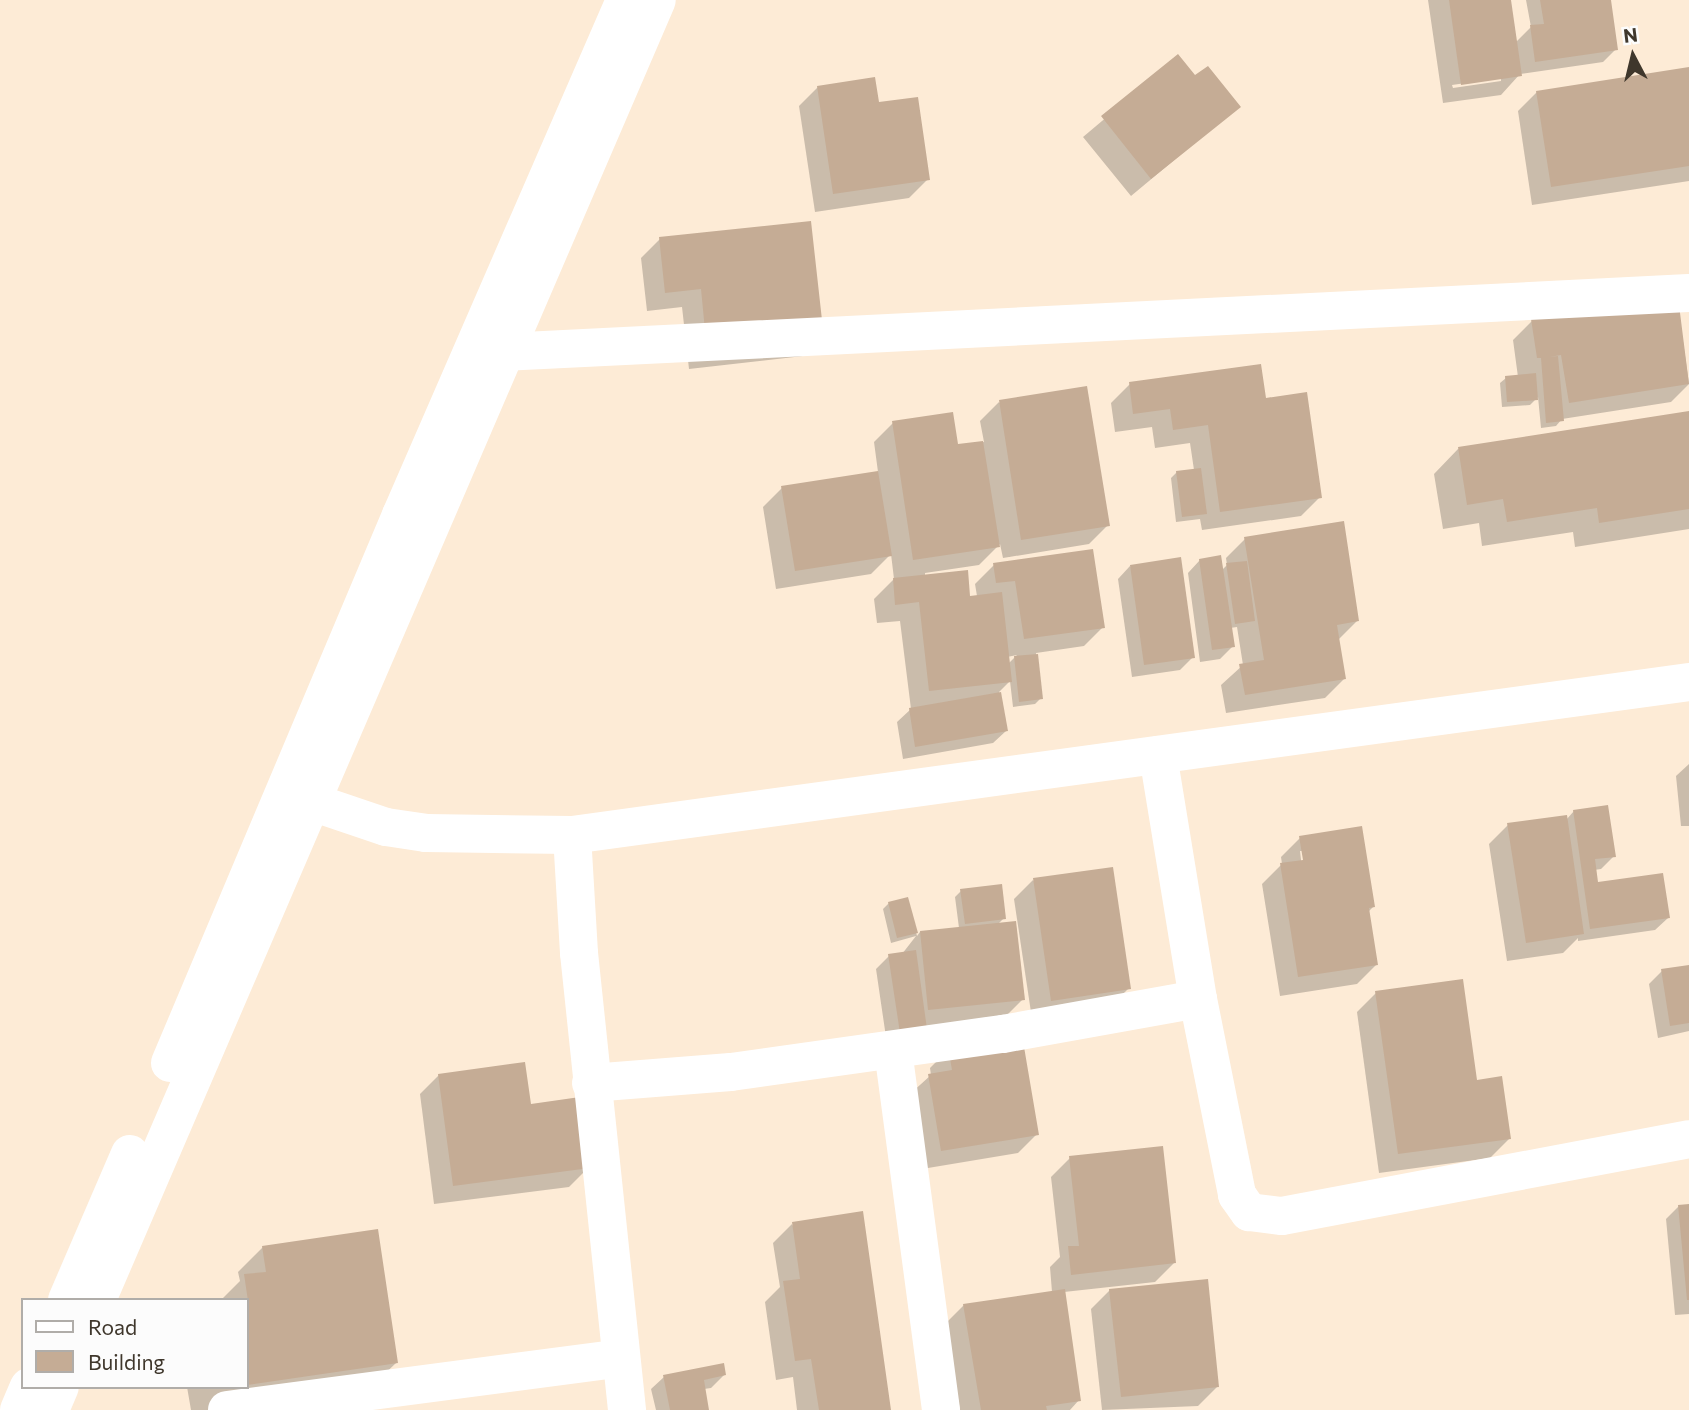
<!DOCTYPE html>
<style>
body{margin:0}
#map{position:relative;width:1689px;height:1410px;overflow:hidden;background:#fdebd6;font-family:Commissioner,sans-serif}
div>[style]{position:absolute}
.shadow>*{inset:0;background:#0003}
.building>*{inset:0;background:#c5ac95}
.minor>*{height:38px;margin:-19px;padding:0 19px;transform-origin:19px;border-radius:19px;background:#fff}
span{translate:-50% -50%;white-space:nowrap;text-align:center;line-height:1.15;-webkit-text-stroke:5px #fcfcfc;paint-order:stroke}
.legend{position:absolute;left:21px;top:1298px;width:228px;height:91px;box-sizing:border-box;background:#fcfcfc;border:2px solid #b0ada9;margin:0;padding:9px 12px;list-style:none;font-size:21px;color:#3f372c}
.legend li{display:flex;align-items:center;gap:14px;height:35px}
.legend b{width:35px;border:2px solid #b0ada9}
.north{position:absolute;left:1598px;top:21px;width:70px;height:70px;-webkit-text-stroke:5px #fcfcfc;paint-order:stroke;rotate:353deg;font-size:19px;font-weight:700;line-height:28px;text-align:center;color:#3f372c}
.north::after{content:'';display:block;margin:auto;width:24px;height:32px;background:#3f372c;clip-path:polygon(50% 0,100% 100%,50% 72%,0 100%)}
</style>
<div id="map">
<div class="shadow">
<i style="clip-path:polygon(evenodd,1428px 0,1509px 0,1515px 43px,1531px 27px,1526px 0,1609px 0,1616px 49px,1603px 62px,1520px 74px,1501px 95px,1443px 103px,1428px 0,1501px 78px,1501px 81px,1453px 88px,1452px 85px,1501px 78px)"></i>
<i style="clip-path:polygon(1178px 57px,1195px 78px,1239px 106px,1131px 196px,1083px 137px)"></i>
<i style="clip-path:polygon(1689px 69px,1689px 181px,1532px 205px,1518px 111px,1537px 92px)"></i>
<i style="clip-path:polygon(818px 87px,877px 104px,928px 179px,909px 198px,815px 212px,799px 106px)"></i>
<i style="clip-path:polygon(660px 239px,803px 356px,689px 369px,682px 307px,647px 311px,641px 258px)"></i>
<i style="clip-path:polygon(1677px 299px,1689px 384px,1671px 402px,1562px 419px,1556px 426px,1541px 428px,1538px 397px,1530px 405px,1502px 407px,1500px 383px,1506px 378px,1518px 377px,1513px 340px,1532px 321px)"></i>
<i style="clip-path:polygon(1130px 384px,1264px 400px,1320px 497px,1301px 516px,1202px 530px,1200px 519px,1176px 522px,1171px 478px,1177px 472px,1194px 470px,1190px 443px,1155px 448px,1152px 427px,1115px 432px,1111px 403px)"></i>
<i style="clip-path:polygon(evenodd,999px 402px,1108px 525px,1089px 544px,1003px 558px,1000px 544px,979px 565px,925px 573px,925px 576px,969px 597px,977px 596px,975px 584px,994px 565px,1103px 627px,1084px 646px,1036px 653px,1041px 698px,1035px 704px,1013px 707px,1010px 681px,999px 692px,1006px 731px,993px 743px,903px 759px,897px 722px,911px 709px,900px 621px,877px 623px,874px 599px,894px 579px,891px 554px,871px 574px,776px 589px,763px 507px,782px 488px,878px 472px,874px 442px,893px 423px,957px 446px,984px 442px,980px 421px,999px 402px,1017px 655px,1008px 664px,1007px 657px,1017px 655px)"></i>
<i style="clip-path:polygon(1689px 413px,1689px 529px,1575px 547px,1573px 532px,1482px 546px,1479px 523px,1443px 529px,1434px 474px,1458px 449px)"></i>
<i style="clip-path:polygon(1245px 539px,1357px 621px,1338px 640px,1344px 679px,1325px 698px,1226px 713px,1221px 685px,1243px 665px,1237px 627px,1230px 628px,1233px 646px,1220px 659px,1200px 662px,1188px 573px,1200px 560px,1222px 570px,1227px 565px,1226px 558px)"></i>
<i style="clip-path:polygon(1130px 566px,1193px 657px,1180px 670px,1132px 677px,1118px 579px)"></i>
<i style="clip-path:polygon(1689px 764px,1689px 826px,1681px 826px,1676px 776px)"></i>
<i style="clip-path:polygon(1574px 811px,1614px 856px,1601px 869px,1594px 870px,1596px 884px,1668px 918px,1655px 930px,1578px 941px,1578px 938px,1563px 953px,1507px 961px,1489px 844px,1508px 825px,1566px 820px)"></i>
<i style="clip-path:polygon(evenodd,1300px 838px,1373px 907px,1368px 912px,1376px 965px,1357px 984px,1280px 996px,1262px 884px,1282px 864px,1281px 857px,1300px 838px,1300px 851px,1303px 851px,1306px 868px,1302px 869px,1300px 851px)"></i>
<i style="clip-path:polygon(1033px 880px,1129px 988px,1110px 1007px,1032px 1019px,1014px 899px)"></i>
<i style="clip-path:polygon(961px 891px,1004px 918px,998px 924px,1023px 999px,1004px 1018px,887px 1044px,876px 969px,889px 956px,902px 954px,916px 936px,891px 943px,883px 909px,889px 903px,907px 899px,917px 936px,920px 932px,959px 928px,955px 897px)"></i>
<i style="clip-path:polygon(1689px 967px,1689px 1031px,1658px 1038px,1649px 984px,1662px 971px)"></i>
<i style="clip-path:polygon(1376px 993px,1475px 1082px,1509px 1139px,1490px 1158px,1379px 1173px,1357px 1012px)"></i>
<i style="clip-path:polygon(949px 1049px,1037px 1134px,1018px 1153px,922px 1169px,910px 1094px,931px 1075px,930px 1068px)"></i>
<i style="clip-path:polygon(439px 1075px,530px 1106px,588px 1168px,569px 1187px,434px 1204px,420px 1094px)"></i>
<i style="clip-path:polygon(1070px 1158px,1174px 1263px,1155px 1282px,1064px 1292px,1079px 1400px,1070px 1410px,960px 1410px,945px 1324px,964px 1305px,1052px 1292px,1050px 1267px,1060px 1257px,1051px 1177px)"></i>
<i style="clip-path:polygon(1689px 1205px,1689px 1314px,1675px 1315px,1666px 1219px,1679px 1206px)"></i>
<i style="clip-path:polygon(792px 1224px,889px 1410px,797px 1410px,793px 1377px,776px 1380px,765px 1302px,780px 1287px,773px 1243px)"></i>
<i style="clip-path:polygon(263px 1247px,396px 1363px,371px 1387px,213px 1410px,191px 1410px,187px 1387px,247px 1387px,247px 1300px,221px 1300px,240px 1281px,238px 1272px)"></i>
<i style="clip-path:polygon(1110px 1290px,1217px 1387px,1198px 1406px,1102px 1410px,1091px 1309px)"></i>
<i style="clip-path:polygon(724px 1375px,711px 1388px,704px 1389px,708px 1410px,656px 1410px,651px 1389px,664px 1377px)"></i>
</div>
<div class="building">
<i style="clip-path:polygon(1449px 0,1511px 0,1522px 76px,1461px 85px)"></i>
<i style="clip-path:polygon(1540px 0,1611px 0,1618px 50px,1535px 62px,1530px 25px,1544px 24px)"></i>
<i style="clip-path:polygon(1178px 54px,1195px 75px,1208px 66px,1241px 107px,1151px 179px,1101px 116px)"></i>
<i style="clip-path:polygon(1689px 67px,1689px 166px,1551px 187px,1536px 91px)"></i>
<i style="clip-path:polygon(875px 77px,879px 102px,918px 97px,930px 180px,833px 194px,817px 86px)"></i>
<i style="clip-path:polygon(811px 221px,824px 338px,707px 351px,701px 289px,665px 293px,659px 237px)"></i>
<i style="clip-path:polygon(1678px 297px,1689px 384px,1569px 403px,1561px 355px,1549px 357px,1558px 356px,1564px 421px,1546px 423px,1541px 358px,1537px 358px,1531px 319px)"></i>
<i style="clip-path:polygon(1261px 364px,1266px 398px,1307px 392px,1322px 498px,1220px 512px,1208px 425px,1173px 430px,1170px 409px,1133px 414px,1129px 382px)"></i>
<i style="clip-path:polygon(1536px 373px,1538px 400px,1507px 402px,1505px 376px)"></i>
<i style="clip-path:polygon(1087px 386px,1110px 526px,1021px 540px,999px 400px)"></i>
<i style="clip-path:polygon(1689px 411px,1689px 509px,1599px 523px,1597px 508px,1507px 522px,1503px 499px,1467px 505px,1458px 447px)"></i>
<i style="clip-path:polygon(953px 412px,958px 444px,983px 441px,1000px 547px,913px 560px,892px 421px)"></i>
<i style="clip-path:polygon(1201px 468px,1207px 514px,1182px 517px,1176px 471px)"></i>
<i style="clip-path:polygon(878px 471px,892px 556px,795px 571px,781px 486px)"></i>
<i style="clip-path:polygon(1344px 521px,1359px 621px,1337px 625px,1346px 679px,1245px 695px,1239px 664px,1264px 660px,1244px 537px)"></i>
<i style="clip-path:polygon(1093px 549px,1105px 628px,1024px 639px,1015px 581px,996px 583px,993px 563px)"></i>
<i style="clip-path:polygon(1221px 555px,1235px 647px,1212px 650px,1199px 559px)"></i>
<i style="clip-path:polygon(1181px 557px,1195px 658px,1144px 665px,1130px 565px)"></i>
<i style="clip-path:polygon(1247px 561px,1255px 621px,1235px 624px,1226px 563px)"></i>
<i style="clip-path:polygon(968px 570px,970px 596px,1002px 592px,1012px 682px,929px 691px,919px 602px,895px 605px,893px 578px)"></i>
<i style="clip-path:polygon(1038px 654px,1043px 699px,1019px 702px,1014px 656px)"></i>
<i style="clip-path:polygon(1001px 692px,1008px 731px,915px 747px,909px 708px)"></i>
<i style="clip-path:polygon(1608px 805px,1616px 857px,1595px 859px,1598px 882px,1663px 873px,1670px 918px,1590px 929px,1573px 810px)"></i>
<i style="clip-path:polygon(1567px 815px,1584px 934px,1526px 943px,1507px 823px)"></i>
<i style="clip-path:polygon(1362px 826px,1375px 907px,1369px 908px,1378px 965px,1298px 977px,1280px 863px,1303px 860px,1299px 836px)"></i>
<i style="clip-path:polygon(1113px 867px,1131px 989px,1051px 1001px,1033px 878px)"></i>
<i style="clip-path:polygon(1002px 884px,1006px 919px,965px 924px,960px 889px)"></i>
<i style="clip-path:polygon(908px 897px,918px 933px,897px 938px,888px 902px)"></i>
<i style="clip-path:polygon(1016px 921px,1025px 1000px,928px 1010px,920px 931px)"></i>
<i style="clip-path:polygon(916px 950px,927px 1029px,900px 1033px,888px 954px)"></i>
<i style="clip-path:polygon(1689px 965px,1689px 1023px,1670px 1026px,1661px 969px)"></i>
<i style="clip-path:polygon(1463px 979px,1477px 1080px,1502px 1076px,1511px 1139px,1398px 1154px,1375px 991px)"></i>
<i style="clip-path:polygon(1022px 1035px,1039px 1135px,941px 1151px,928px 1074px,952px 1070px,948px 1047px)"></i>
<i style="clip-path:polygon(525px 1062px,531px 1104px,580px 1097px,590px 1168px,453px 1186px,438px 1074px)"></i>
<i style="clip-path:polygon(1163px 1146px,1176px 1263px,1071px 1275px,1068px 1246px,1079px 1246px,1069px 1156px)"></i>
<i style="clip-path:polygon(1689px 1204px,1689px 1300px,1687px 1300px,1678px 1205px)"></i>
<i style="clip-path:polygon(863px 1211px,891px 1410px,819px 1410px,811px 1359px,795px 1361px,783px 1281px,800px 1279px,792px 1222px)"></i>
<i style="clip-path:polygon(378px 1229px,398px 1363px,247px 1385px,248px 1301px,244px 1274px,266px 1272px,262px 1246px)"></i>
<i style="clip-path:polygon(1208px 1279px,1219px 1387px,1121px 1397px,1109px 1289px)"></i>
<i style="clip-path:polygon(1065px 1289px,1081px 1401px,1046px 1406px,1047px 1410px,981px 1410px,963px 1304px)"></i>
<i style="clip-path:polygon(724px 1363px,726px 1375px,704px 1380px,709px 1410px,670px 1410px,663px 1375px)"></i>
</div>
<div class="minor">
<i style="left:505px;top:352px;width:1185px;rotate:-2.85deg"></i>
<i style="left:1158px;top:755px;width:247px;rotate:80.7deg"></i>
<i style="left:1198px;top:999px;width:200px;rotate:78.7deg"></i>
<i style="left:1237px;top:1195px;width:21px;rotate:55deg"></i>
<i style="left:1249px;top:1212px;width:33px;rotate:7deg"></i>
<i style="left:1282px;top:1216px;width:414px;rotate:-10.7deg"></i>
<i style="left:312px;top:802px;width:78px;rotate:18.7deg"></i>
<i style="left:386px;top:827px;width:40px;rotate:8.5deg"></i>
<i style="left:426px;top:833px;width:146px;rotate:0.8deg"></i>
<i style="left:572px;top:835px;width:1127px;rotate:-7.8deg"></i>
<i style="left:572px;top:835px;width:118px;rotate:86.6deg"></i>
<i style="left:579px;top:953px;width:460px;rotate:84deg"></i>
<i style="left:893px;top:1050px;width:363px;rotate:82.4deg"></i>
<i style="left:170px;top:1063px;width:595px;rotate:-67.14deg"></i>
<i style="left:401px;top:515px;width:562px;rotate:-66.49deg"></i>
<i style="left:591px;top:1083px;width:140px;rotate:-4.5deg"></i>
<i style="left:731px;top:1072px;width:275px;rotate:-8deg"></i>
<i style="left:1003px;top:1034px;width:198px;rotate:-10.2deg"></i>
<i style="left:67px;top:1300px;width:159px;rotate:-66.7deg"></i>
<i style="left:97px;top:1300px;width:1415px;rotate:-66.7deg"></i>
<i style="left:19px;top:1410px;width:25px;rotate:-67deg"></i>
<i style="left:50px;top:1410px;width:25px;rotate:-67deg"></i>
<i style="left:227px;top:1410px;width:396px;rotate:-7.5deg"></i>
</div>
<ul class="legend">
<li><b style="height:9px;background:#fff"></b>Road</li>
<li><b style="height:19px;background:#c5ac95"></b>Building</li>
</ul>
<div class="north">N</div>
</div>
